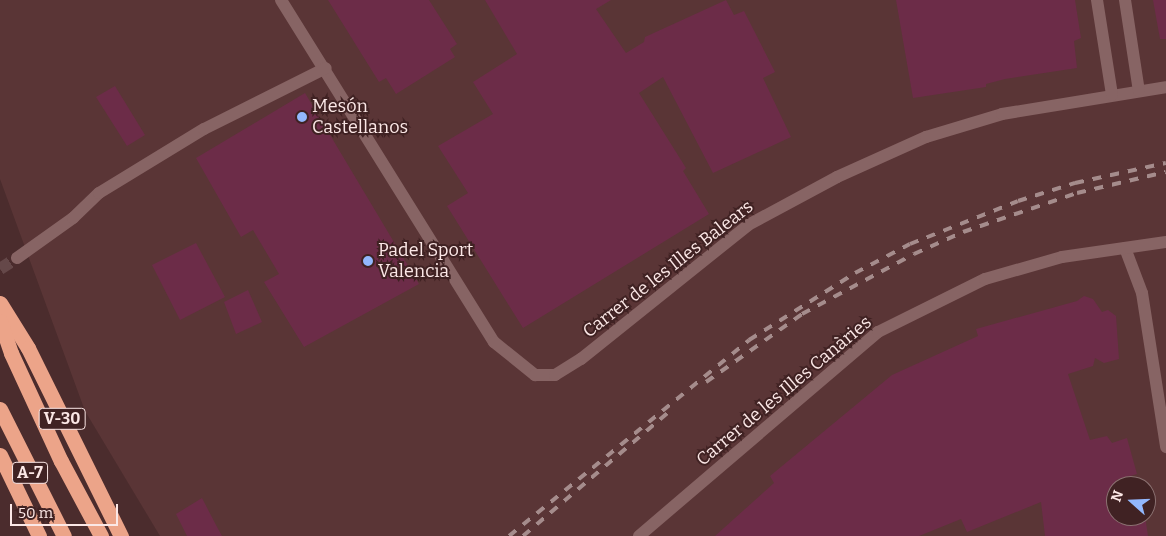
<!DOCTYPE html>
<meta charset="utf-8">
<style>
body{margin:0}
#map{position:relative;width:1166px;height:536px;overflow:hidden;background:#4b2c2d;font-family:Bitter,serif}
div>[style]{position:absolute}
.built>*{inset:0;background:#5a3536}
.building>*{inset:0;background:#6c2c48}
.minor-tunnel>*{height:12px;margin-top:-6px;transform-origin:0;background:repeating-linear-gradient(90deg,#654849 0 12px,transparent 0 18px)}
.minor>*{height:12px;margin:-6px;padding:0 6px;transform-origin:6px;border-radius:6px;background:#876464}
.motorway>*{height:15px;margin:-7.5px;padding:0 7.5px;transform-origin:7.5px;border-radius:7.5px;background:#eca489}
.rail>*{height:4px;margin-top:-2px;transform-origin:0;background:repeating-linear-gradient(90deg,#a58c8c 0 9px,transparent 0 18px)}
.dots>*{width:14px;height:14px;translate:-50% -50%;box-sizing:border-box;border:2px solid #402223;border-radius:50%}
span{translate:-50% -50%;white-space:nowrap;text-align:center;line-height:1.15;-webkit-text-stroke:4px #402223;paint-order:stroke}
.shield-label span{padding:1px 4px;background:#402223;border:1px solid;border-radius:4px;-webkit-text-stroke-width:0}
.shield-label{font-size:16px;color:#fbe7e6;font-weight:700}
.poi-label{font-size:18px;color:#fbe7e6}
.left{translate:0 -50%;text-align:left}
.street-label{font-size:18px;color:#fbe7e6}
.north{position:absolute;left:1106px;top:476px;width:50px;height:50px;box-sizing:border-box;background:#402223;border:1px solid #8b7171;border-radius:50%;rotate:290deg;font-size:14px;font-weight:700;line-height:20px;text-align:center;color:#fbe7e6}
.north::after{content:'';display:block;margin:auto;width:18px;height:22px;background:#92b7fd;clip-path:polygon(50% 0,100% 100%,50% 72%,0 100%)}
.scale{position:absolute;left:10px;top:504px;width:108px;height:22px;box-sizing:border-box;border:2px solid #fbe7e6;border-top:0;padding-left:6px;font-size:15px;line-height:18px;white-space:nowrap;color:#fbe7e6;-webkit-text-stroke:4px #402223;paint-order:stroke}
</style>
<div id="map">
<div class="built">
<i style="clip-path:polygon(evenodd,0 0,1166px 0,1166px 536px,160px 536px,85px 411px,0 179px,0 0,1116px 486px,1146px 486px,1146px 516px,1116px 516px,1116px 486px)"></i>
</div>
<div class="building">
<i style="clip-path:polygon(328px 0,429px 0,457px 44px,450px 49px,455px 57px,396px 94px,386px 78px,379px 82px)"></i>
<i style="clip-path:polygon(485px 0,611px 0,596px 9px,626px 53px,644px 42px,645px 37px,726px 0,734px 15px,744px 11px,775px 72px,763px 78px,791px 137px,713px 173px,663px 77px,639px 93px,686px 168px,683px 171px,709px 214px,523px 328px,447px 206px,468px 193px,438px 146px,493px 114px,473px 82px,517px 54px)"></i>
<i style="clip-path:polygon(896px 0,1075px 0,1081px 38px,1074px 41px,1077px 68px,1005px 79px,986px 84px,986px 87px,913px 98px)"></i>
<i style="clip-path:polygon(1153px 0,1166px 0,1166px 39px,1160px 39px)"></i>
<i style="clip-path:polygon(115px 86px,145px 135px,127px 146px,96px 97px)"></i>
<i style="clip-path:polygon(305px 93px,419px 284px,304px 347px,264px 282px,279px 274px,253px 230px,241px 237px,196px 158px)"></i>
<i style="clip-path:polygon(196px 243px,225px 297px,180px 320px,152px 265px)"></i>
<i style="clip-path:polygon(248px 290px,262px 322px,236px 334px,224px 302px)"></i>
<i style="clip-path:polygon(1084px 296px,1093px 299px,1102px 312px,1108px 310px,1116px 316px,1119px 359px,1104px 363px,1095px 358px,1093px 366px,1068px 374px,1090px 440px,1107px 436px,1112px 443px,1127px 438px,1137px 474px,1116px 480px,1116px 516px,1145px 516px,1148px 536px,1045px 536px,1041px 502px,967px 532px,961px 519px,919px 536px,715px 536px,774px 483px,770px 476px,892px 375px,978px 336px,976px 329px,1077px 301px)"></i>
<i style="clip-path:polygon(202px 498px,216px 525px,222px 536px,187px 536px,176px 514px)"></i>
</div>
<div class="minor-tunnel">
<i style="left:0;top:269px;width:20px;rotate:-33deg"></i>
</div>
<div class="minor">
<i style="left:281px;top:0;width:403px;rotate:58.1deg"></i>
<i style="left:494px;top:342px;width:53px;rotate:38.8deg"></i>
<i style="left:535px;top:375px;width:20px"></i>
<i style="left:555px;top:375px;width:31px;rotate:-32deg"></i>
<i style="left:581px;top:359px;width:214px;rotate:-38.7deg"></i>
<i style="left:748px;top:225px;width:101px;rotate:-28.3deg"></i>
<i style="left:837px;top:177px;width:98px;rotate:-24.2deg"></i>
<i style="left:926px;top:137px;width:79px;rotate:-16.8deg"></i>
<i style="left:1002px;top:114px;width:166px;rotate:-9.3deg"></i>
<i style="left:1097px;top:0;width:96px;rotate:81deg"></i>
<i style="left:1125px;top:0;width:92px;rotate:81.3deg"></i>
<i style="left:1125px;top:248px;width:48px;rotate:69.3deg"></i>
<i style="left:1142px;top:293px;width:156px;rotate:81.1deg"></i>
<i style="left:17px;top:258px;width:69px;rotate:-35.5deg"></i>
<i style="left:73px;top:218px;width:36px;rotate:-44deg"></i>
<i style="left:99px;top:193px;width:123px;rotate:-31.4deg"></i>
<i style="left:204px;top:129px;width:136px;rotate:-26.6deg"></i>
<i style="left:639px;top:536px;width:314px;rotate:-40.5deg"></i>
<i style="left:878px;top:332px;width:119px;rotate:-26.4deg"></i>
<i style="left:985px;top:279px;width:80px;rotate:-15.9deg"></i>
<i style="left:1062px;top:257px;width:105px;rotate:-8.2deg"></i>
</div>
<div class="motorway">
<i style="left:0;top:303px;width:53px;rotate:58.1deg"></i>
<i style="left:28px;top:348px;width:210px;rotate:63.7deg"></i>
<i style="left:0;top:321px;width:34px;rotate:71deg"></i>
<i style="left:11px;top:353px;width:119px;rotate:65.2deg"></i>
<i style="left:61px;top:461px;width:85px;rotate:61.9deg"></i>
<i style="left:0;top:409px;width:142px;rotate:63.3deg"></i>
<i style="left:0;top:455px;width:90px;rotate:64.3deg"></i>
</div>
<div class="rail">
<i style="left:706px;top:382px;width:118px;rotate:-35.3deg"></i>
<i style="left:802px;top:314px;width:127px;rotate:-28.2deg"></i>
<i style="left:914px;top:254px;width:54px;rotate:-24.2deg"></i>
<i style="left:963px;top:232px;width:120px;rotate:-18.9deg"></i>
<i style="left:1077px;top:193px;width:91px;rotate:-13.3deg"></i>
<i style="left:509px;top:536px;width:310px;rotate:-39.2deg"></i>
<i style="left:749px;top:340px;width:125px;rotate:-32.3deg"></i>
<i style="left:855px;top:273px;width:62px;rotate:-27.8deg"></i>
<i style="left:910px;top:244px;width:116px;rotate:-21.7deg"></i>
<i style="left:1018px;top:201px;width:60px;rotate:-17.5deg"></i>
<i style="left:1075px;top:183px;width:93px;rotate:-12.4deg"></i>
<i style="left:523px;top:536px;width:194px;rotate:-40.4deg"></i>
</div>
<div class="dots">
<i style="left:302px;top:117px;background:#92b7fd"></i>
<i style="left:368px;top:261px;background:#92b7fd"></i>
</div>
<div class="shield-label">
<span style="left:62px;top:419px">V-30</span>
<span style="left:30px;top:473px">A-7</span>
</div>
<div class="poi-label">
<span class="left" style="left:312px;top:117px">Mesón<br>Castellanos</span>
<span class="left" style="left:378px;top:261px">Padel Sport<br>Valencia</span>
</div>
<div class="street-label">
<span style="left:668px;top:269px;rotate:-38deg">Carrer de les Illes Balears</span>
<span style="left:784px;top:391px;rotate:-40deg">Carrer de les Illes Canàries</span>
</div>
<div class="north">N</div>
<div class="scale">50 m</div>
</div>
